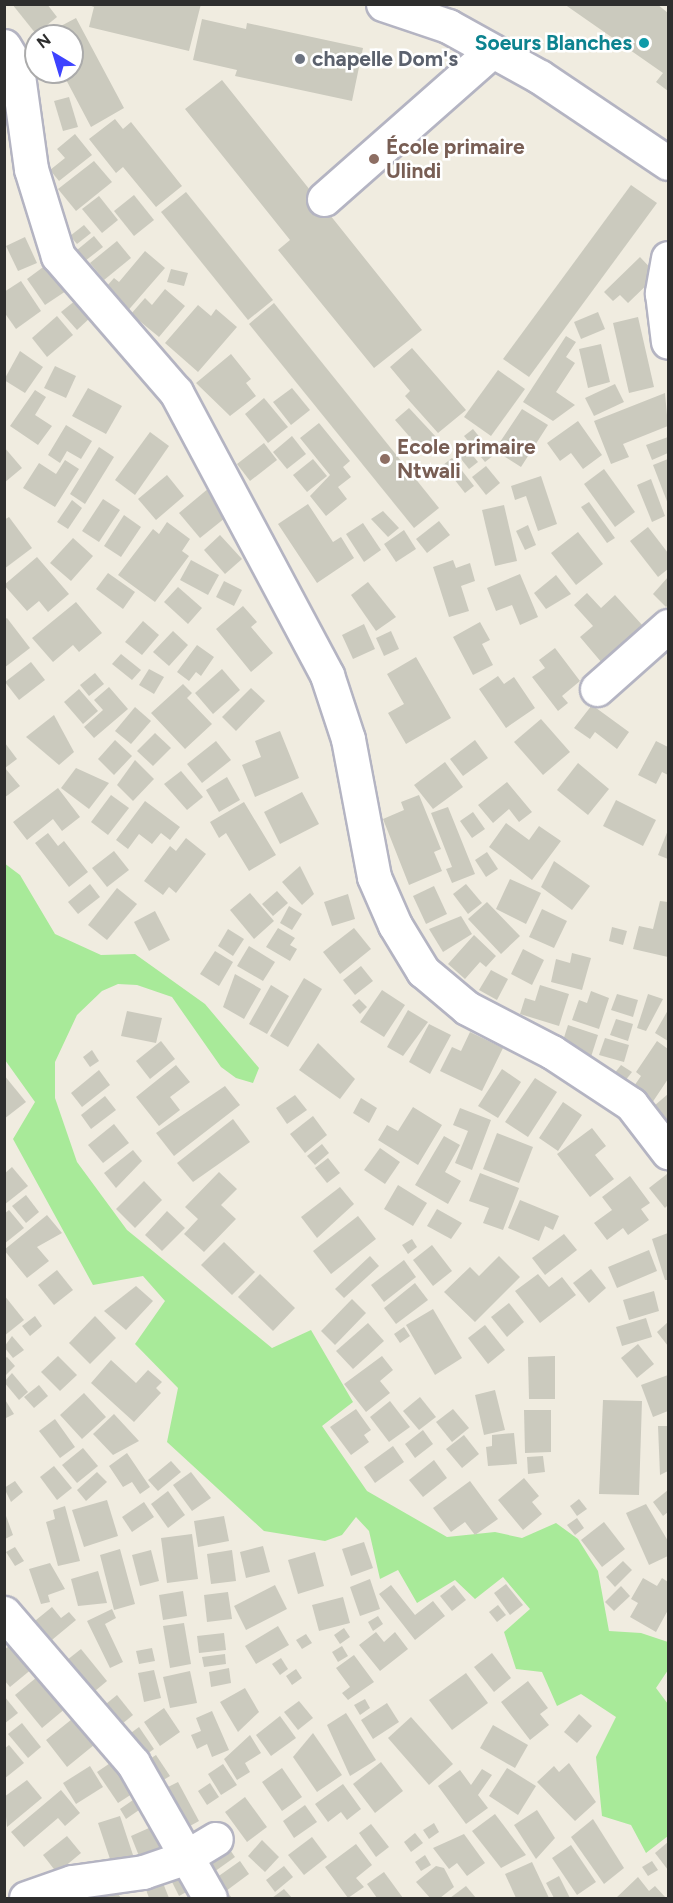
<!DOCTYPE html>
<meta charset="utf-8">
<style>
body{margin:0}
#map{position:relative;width:673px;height:1903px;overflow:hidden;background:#f0ece0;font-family:Figtree,sans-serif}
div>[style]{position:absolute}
.green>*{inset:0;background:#a8ea99}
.building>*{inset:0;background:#cbcabe}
.roads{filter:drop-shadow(2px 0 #b4b4c2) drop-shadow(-2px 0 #b4b4c2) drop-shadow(0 2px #b4b4c2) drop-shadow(0 -2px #b4b4c2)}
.minor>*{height:33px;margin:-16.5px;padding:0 16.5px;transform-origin:16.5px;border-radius:16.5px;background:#fff}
.dots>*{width:16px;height:16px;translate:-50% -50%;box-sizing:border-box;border:3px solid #fff;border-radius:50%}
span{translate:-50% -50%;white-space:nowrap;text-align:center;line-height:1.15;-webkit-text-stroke:5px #fff;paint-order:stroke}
.culture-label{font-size:21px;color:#0d838f;font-weight:700}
.right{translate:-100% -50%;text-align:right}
.worship-label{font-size:21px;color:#5b616d;font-weight:700}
.left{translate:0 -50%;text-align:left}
.education-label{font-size:21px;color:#785e54;font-weight:700}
.frame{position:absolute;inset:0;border:6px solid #2e2e2e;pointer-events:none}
.north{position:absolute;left:24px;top:24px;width:60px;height:60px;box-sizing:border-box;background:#fff;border:2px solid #ababab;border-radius:50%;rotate:322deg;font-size:16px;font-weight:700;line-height:24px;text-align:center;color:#2e2e2e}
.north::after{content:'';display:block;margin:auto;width:21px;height:27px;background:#3e43ff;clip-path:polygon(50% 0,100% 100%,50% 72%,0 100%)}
</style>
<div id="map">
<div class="green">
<i style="clip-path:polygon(4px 863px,20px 875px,55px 934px,101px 955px,135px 954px,205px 1004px,259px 1068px,253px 1083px,236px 1078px,221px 1067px,172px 997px,137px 985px,118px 984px,102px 991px,77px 1015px,55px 1062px,55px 1098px,77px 1162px,127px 1230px,272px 1348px,311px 1330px,353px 1402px,322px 1426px,367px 1491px,447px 1537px,495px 1532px,522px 1538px,556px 1523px,578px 1539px,598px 1571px,609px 1631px,641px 1633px,668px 1642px,668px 1670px,656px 1688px,668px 1704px,668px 1836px,646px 1853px,631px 1825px,602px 1816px,596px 1757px,616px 1717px,581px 1694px,557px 1706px,542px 1672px,516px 1669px,504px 1632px,530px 1609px,503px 1577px,475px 1599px,455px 1580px,417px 1603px,398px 1570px,380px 1579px,369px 1531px,356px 1517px,342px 1535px,325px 1541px,264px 1531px,167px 1442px,178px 1388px,135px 1344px,165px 1301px,143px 1276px,93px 1285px,13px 1139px,35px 1102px,5px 1060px)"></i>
</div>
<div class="building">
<i style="clip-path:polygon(12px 4px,47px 4px,57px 17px,36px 34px)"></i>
<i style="clip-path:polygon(86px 4px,201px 4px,189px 51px,89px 27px,94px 7px)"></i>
<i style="clip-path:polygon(564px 4px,657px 4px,668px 13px,668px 91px,656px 82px,663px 73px)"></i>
<i style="clip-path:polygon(76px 18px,124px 108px,91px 127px,62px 72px,72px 72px,72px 36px,42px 36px)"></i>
<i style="clip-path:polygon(202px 19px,246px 29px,247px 23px,363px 48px,352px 101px,235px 76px,237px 70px,193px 60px)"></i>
<i style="clip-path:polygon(222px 80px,422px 330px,374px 368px,278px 250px,290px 240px,185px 109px)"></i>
<i style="clip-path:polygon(69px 97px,78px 127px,63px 131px,54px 101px)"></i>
<i style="clip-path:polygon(115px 119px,123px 129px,131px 122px,182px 186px,156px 207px,123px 167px,116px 173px,89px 139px)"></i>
<i style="clip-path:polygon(75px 134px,92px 155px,59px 181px,50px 170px,65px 158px,57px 149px)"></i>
<i style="clip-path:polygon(94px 161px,112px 182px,76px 211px,58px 189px)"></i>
<i style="clip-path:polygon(631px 185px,657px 203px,529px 377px,503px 359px)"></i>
<i style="clip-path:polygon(186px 192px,273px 300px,248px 320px,161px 212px)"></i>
<i style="clip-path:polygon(134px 195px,154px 220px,134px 236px,114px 211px)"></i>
<i style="clip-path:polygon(99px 196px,118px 220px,102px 233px,82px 209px)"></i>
<i style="clip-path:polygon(84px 225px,91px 233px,77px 244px,70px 236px)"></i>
<i style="clip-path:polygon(94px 236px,103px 247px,85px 261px,77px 250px)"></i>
<i style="clip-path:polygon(25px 237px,37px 263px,18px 271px,6px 246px)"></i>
<i style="clip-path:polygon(117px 241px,131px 258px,104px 280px,90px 263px)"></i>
<i style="clip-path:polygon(145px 251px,165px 268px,125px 314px,100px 294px,114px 278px,119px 282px)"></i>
<i style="clip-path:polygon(640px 257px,657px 275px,628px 303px,620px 295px,613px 301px,604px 292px)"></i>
<i style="clip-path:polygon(50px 262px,69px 289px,45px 305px,27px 279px)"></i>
<i style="clip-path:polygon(171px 269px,188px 273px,184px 286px,167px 282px)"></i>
<i style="clip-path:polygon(21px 281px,41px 311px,16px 329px,4px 312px,4px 292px)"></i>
<i style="clip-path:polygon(165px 289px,185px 306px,159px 337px,131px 314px,145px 298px,152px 305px)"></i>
<i style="clip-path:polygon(76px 300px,91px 317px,77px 330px,61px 312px)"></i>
<i style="clip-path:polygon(274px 303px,439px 508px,414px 528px,249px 324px)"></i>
<i style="clip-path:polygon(198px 305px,211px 316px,216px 309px,237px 327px,198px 372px,165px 343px)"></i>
<i style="clip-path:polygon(598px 312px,605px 329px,581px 339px,574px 322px)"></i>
<i style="clip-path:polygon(57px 316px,73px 335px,47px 357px,32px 338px)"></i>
<i style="clip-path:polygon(638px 317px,654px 387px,629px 393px,613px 323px)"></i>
<i style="clip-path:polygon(566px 336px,576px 342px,566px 357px,575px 363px,556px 392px,575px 405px,553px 421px,523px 402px)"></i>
<i style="clip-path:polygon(601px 344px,610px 382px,588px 388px,579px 349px)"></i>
<i style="clip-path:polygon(412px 348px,466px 410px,438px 433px,405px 396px,410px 391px,390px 367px)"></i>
<i style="clip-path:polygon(20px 351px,43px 367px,25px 393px,4px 380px)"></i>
<i style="clip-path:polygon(231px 354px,251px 379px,246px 383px,256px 396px,230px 416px,196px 383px)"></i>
<i style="clip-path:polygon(55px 366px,76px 376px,66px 398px,44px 388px)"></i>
<i style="clip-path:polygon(498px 370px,525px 389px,491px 436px,464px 417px)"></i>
<i style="clip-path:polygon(615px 384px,624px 402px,594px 416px,585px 398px)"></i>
<i style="clip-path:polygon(88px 388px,122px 406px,106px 434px,72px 416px)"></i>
<i style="clip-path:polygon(292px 388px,310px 410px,291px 425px,273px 402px)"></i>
<i style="clip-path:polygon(35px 390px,46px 397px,35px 415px,52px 426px,38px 445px,10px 426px)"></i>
<i style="clip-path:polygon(665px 393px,668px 426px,623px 444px,629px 457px,611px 464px,594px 421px)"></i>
<i style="clip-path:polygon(264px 398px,288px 427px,268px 443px,245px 414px)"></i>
<i style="clip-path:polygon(409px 408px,437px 438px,422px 451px,395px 420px)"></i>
<i style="clip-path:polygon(522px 409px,548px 425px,521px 467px,502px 455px,507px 446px,500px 442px)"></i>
<i style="clip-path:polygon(578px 421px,602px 455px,583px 469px,571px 453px,560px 461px,547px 443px)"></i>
<i style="clip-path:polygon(319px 423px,350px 461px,343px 467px,351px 477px,338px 487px,347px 499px,326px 516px,310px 496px,330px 475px,300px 438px)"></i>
<i style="clip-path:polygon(66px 425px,92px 441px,81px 459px,67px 451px,60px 463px,48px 455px)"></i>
<i style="clip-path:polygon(473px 429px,494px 455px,485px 462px,464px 436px)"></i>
<i style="clip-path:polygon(150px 432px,169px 446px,135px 495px,115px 480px)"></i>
<i style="clip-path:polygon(292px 436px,306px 454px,287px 469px,273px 452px)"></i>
<i style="clip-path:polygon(668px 437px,668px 453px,652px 460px,646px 445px)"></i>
<i style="clip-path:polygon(462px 442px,478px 462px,469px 469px,453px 449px)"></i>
<i style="clip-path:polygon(264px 443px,277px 460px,250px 481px,237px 464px)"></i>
<i style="clip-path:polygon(4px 447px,22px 468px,4px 483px)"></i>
<i style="clip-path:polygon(99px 447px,114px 457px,85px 504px,70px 494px)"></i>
<i style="clip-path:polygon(452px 458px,474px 486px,465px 493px,443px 465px)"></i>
<i style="clip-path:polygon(313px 459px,327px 476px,307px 492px,293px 475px)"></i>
<i style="clip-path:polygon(668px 459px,668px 504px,653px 465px)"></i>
<i style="clip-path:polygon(65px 460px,79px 469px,55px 507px,23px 488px,39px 463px,56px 474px)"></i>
<i style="clip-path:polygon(486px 466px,500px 483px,486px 495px,472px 477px)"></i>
<i style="clip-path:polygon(604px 469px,635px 512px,615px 527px,584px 484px)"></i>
<i style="clip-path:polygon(167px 475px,184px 496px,156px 520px,138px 499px)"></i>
<i style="clip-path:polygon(541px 476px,557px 524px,538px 531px,526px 496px,515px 500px,511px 486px)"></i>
<i style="clip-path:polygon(651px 479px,665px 516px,652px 522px,637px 485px)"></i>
<i style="clip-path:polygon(209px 488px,230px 514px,200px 538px,179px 513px)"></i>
<i style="clip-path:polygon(103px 499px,120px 510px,99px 542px,82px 531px)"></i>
<i style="clip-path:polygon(72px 500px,82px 508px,68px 529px,57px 522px)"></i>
<i style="clip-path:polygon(589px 502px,615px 538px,607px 543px,581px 507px)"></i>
<i style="clip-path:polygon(308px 504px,333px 542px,341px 537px,354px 558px,317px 583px,278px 524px)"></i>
<i style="clip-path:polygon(504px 505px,517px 561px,495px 566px,482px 510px)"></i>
<i style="clip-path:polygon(383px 511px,399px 528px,388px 537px,371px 519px)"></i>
<i style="clip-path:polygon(124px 515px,141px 527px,121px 557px,104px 546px)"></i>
<i style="clip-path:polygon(9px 517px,32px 548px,4px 569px,4px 520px)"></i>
<i style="clip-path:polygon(439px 521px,450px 535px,427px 553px,416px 539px)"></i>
<i style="clip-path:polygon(167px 522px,190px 539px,182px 551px,189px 556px,155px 602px,118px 575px,153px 529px,159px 534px)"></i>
<i style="clip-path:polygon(363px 523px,381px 550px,364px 562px,346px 534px)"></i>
<i style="clip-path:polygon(528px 525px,536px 545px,525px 550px,516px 531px)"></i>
<i style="clip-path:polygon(648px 527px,668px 553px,668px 569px,658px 577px,630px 541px)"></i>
<i style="clip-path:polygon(404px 530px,416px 549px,396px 562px,384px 544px)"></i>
<i style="clip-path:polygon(578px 532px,603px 564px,576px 585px,551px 553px)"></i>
<i style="clip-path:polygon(220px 535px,242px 559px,225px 574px,204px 550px)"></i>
<i style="clip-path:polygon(73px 538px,93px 556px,71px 581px,50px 563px)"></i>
<i style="clip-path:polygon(37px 557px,69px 594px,48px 612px,39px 601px,27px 611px,4px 585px)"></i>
<i style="clip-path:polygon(191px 560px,219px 575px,208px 595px,180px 580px)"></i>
<i style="clip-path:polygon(453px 560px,456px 568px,470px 563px,475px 581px,461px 586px,469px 611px,449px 617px,433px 567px)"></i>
<i style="clip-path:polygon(108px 573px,135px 592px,123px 609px,96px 589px)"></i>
<i style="clip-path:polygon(520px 574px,538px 617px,520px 625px,512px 605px,496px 611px,487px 588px)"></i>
<i style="clip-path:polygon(556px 575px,571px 594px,546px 609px,534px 593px)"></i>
<i style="clip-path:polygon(668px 577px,668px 605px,666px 607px,653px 594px)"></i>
<i style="clip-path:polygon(224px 581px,242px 590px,234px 606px,216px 597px)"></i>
<i style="clip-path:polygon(368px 582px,396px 617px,376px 631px,351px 595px)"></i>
<i style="clip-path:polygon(178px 587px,202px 608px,188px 624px,164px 602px)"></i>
<i style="clip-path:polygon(587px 593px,601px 608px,615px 595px,643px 626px,602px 663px,580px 637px,593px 626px,574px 605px)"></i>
<i style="clip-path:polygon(76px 602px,102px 633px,79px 652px,73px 645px,53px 662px,32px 638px)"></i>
<i style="clip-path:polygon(243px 606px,257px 622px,251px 627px,273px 653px,251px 672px,216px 629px)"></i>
<i style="clip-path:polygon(7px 618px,30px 648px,4px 668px,4px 620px)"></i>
<i style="clip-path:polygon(143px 621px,159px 635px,142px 655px,125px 642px)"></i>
<i style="clip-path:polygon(480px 622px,490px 640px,482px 644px,493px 665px,473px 675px,453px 637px)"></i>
<i style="clip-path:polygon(364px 624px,375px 649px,353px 659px,342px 635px)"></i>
<i style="clip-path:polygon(173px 631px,188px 645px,169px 666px,153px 652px)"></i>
<i style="clip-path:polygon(391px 631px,399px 649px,384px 656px,376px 638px)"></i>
<i style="clip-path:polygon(197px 645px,214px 657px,201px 676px,196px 672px,189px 681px,177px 672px)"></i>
<i style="clip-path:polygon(555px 648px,580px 681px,562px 696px,568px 703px,558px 711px,532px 677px,545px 668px,539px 660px)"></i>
<i style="clip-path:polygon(121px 654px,141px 670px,132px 680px,112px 664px)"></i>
<i style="clip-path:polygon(416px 657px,451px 718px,406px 744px,388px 713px,404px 704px,387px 674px)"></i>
<i style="clip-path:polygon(31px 662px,45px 680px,19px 700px,5px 682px)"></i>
<i style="clip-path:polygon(149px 669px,164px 677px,154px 694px,139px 685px)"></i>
<i style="clip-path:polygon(222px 669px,240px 690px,213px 714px,195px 693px)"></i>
<i style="clip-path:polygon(95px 673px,104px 684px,89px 696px,80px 685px)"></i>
<i style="clip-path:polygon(498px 676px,504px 684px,514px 677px,535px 708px,506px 728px,479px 689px)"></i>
<i style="clip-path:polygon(183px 684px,192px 693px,187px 698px,212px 724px,185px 749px,151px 713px)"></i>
<i style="clip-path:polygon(109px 687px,128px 709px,94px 738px,84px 727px,103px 710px,94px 700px)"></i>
<i style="clip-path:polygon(251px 688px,265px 701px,236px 731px,222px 717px)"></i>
<i style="clip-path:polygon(79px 689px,98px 711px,83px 724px,64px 702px)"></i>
<i style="clip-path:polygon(592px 705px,629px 732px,617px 749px,595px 732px,590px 739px,574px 728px)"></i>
<i style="clip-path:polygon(135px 707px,151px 721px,131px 744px,115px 731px)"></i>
<i style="clip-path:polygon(54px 715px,74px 752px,59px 765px,26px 737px)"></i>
<i style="clip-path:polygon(541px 719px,570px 752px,543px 775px,514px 742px)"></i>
<i style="clip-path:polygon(280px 731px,299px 778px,255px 797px,242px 765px,261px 757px,255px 741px)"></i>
<i style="clip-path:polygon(155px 733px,171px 748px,153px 766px,137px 751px)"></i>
<i style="clip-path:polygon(115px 740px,132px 756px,114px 775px,98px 759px)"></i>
<i style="clip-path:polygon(475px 740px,488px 758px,463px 776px,450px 759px)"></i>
<i style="clip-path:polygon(216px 741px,231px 760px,202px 783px,187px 764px)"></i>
<i style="clip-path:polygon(656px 741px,668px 747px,668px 775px,662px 772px,656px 784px,638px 775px)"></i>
<i style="clip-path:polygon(5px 743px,17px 759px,5px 768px,20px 786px,4px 798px)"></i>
<i style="clip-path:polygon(135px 760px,154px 779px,133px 801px,117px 785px)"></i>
<i style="clip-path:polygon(445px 762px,463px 787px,433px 809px,414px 785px)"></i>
<i style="clip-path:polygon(578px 763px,609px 789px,588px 815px,557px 790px)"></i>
<i style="clip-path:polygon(76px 768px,109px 783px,89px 809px,61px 788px)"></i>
<i style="clip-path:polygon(181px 771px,203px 797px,187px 810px,164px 784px)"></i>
<i style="clip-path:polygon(227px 777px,240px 800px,219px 812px,206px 790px)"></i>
<i style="clip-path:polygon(507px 782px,532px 812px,519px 822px,509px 809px,493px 823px,478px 805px)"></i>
<i style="clip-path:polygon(58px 788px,80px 817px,62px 831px,53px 819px,27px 840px,13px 822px)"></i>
<i style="clip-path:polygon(302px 792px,319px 824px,280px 844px,264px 812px)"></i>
<i style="clip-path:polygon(111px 795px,129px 808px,108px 835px,91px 822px)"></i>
<i style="clip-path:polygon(419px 795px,441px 849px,434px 852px,442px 871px,409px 885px,383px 819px,404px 810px,401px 802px)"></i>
<i style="clip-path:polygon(616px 800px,656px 820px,643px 846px,603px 826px)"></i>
<i style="clip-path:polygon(145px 801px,180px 827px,170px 840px,161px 833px,152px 844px,139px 834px,128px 849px,116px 840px)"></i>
<i style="clip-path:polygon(244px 802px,276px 855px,249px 871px,226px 833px,219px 838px,210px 822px)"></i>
<i style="clip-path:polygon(448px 807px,475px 874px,452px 883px,446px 869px,452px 867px,431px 813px)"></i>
<i style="clip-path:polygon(473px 812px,485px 829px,472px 838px,460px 821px)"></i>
<i style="clip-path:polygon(506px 823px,529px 840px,539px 826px,561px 841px,532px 880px,489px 847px)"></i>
<i style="clip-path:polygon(668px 830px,668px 859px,658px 855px)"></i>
<i style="clip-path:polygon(48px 833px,58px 846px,64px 841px,88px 872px,69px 887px,35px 843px)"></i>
<i style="clip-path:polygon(186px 838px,206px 854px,176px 893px,169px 887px,163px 895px,144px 881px,170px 846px,176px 851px)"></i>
<i style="clip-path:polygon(114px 851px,129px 870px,107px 887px,92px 868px)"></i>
<i style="clip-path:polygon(487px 852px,498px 869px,486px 877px,475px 860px)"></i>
<i style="clip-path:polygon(554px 861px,590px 886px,572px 910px,541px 887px)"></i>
<i style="clip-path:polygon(300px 866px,314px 894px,302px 905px,282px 882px)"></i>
<i style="clip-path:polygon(510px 879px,541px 893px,526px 924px,496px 909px)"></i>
<i style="clip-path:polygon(90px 884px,100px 897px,78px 914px,68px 902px)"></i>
<i style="clip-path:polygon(466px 884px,482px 903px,468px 914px,453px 894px)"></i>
<i style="clip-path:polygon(434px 886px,447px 914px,426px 924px,413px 896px)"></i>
<i style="clip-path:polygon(117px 888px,137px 904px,107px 940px,88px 925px)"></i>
<i style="clip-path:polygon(277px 891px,288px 903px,273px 916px,262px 904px)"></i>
<i style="clip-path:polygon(250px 893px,274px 921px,254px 939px,230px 910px)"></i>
<i style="clip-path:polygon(348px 894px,355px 919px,332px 926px,324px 902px)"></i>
<i style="clip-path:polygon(660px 901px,668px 902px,668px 957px,633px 949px,639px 926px,653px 929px)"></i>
<i style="clip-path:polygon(487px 902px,520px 936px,501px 954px,468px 919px)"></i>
<i style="clip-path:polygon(289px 906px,302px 914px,292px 930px,280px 923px)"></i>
<i style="clip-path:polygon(542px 909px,567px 921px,554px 948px,529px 937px)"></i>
<i style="clip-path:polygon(155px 911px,170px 940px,149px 951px,134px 922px)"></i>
<i style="clip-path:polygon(461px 916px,472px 934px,443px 952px,429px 929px)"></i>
<i style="clip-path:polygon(612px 927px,627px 931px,623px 945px,609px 941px)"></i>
<i style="clip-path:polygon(278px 928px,295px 938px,290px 945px,297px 949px,290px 961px,266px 947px)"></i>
<i style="clip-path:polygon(354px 928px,371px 949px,340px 974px,323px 952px)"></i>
<i style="clip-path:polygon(228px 929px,244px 939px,233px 956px,218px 946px)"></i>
<i style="clip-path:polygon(474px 935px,496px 956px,486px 967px,480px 962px,465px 979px,448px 964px)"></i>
<i style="clip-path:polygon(249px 946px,275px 962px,263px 981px,237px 966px)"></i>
<i style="clip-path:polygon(523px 949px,544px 960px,532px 985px,511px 974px)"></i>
<i style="clip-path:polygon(215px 951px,233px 962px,219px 986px,200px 974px)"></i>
<i style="clip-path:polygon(572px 953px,591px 958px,582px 990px,551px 982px,556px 959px,570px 963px)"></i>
<i style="clip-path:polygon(361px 966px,373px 981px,355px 995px,343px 980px)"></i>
<i style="clip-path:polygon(491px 970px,508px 979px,497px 1000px,479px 990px)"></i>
<i style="clip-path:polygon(235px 974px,261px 989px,244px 1019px,223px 1007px)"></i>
<i style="clip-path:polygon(304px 978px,322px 989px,288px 1047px,270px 1036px)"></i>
<i style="clip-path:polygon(271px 985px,289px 996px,267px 1034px,249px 1024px)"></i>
<i style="clip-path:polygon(540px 985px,569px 994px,559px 1026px,520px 1014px,525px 998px,535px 1001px)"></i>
<i style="clip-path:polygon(382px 990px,405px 1005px,384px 1037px,360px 1022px)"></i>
<i style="clip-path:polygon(591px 991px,609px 998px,599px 1029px,572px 1020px,579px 1000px,587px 1003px)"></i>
<i style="clip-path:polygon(617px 994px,638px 1000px,633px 1017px,611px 1010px)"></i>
<i style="clip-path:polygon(648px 994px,663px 999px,646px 1031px,637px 1028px)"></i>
<i style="clip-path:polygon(359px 999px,367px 1007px,360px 1014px,352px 1005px)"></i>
<i style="clip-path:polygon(408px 1010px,428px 1022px,403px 1056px,387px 1047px)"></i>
<i style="clip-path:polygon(668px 1010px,668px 1041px,655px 1033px)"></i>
<i style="clip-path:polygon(127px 1011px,162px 1018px,156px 1043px,121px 1036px)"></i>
<i style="clip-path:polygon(616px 1019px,633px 1024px,628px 1041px,610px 1035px)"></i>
<i style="clip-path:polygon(429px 1024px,451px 1035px,430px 1074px,409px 1062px)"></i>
<i style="clip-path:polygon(568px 1025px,598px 1035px,590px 1060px,560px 1050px)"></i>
<i style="clip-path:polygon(470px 1032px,503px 1048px,482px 1091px,440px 1071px,452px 1047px,461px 1051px)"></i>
<i style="clip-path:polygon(605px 1038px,629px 1045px,624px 1062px,599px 1055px)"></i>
<i style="clip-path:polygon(161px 1041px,175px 1059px,150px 1079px,136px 1061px)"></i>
<i style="clip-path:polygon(657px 1041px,668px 1049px,668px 1079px,652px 1103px,632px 1089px,641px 1076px,636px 1072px)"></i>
<i style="clip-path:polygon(318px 1043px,355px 1079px,340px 1099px,299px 1070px)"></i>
<i style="clip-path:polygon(92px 1050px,99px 1061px,90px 1067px,83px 1057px)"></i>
<i style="clip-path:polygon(176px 1065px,190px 1082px,170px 1097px,180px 1110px,159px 1126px,136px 1097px)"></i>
<i style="clip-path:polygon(621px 1065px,632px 1072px,625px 1081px,614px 1074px)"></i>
<i style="clip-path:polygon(502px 1069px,521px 1082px,498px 1118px,478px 1106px)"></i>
<i style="clip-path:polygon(99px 1070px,110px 1085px,82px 1107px,71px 1093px)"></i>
<i style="clip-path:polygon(4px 1075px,26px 1102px,4px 1119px)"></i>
<i style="clip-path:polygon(535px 1078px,557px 1092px,528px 1137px,505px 1122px)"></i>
<i style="clip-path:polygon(225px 1086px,240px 1105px,174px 1156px,156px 1133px)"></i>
<i style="clip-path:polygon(668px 1094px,668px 1124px,654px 1106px)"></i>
<i style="clip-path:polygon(295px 1095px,307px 1110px,287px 1124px,276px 1108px)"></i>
<i style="clip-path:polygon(105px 1096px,116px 1110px,91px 1129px,81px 1115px)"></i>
<i style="clip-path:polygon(361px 1098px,377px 1108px,369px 1123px,353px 1113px)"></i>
<i style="clip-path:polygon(563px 1102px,582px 1115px,558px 1151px,539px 1138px)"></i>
<i style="clip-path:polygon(413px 1107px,442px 1125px,418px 1165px,378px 1140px,387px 1125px,398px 1131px)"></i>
<i style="clip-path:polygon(460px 1108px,491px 1120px,472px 1170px,455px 1163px,468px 1131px,453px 1125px)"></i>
<i style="clip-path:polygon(313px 1116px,327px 1135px,305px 1153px,290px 1134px)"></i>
<i style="clip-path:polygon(233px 1119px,250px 1142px,193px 1182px,177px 1163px)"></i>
<i style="clip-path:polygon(114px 1124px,129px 1143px,103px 1163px,88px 1145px)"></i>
<i style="clip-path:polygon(592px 1128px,606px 1146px,595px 1155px,614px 1179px,590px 1197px,557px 1154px)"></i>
<i style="clip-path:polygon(497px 1133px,533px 1147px,519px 1183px,483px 1169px)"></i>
<i style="clip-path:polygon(444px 1136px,460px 1145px,445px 1172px,461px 1181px,448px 1204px,415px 1185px)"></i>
<i style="clip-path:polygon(322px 1144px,329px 1153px,315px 1165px,307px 1156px)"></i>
<i style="clip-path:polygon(380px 1148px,400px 1162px,385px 1184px,364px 1170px)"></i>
<i style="clip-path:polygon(133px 1150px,142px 1161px,116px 1188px,104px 1173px)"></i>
<i style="clip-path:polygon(328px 1158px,340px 1173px,327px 1183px,315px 1168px)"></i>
<i style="clip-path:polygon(12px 1167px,28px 1186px,4px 1205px,4px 1174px)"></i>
<i style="clip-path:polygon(219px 1172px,237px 1189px,221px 1205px,236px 1219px,204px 1252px,184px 1234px,198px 1219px,185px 1207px)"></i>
<i style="clip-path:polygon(480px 1173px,519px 1188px,503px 1230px,483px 1223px,489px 1208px,469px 1201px)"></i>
<i style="clip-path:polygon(667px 1174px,668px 1205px,665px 1208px,649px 1188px)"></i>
<i style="clip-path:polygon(630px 1176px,650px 1203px,641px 1209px,649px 1220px,628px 1235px,623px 1228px,607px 1240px,594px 1223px,612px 1210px,602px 1197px)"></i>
<i style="clip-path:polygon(144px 1181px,162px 1200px,135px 1228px,116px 1209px)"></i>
<i style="clip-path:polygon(398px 1185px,427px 1203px,413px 1226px,384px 1209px)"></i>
<i style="clip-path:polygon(340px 1187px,354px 1204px,317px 1238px,301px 1217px)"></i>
<i style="clip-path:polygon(26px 1195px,39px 1212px,26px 1223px,12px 1206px)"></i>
<i style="clip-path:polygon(520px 1200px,559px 1216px,553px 1230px,545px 1226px,539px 1241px,508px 1228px)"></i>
<i style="clip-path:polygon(437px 1209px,462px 1223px,451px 1239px,427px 1226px)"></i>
<i style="clip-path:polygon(9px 1210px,24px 1228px,4px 1244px,4px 1214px)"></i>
<i style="clip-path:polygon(167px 1211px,185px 1228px,162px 1251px,145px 1235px)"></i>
<i style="clip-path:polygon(47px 1215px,62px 1233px,37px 1247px,49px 1261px,27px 1278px,4px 1250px)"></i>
<i style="clip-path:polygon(358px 1216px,376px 1239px,331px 1274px,313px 1251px)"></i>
<i style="clip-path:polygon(668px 1233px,668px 1280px,665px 1280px,652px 1239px)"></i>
<i style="clip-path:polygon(564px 1234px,577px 1250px,545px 1275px,532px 1258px)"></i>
<i style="clip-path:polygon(412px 1239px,417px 1247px,408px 1254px,402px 1245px)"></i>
<i style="clip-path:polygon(224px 1242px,255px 1272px,232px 1295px,201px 1265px)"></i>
<i style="clip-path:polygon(432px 1245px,452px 1271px,433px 1286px,413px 1260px)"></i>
<i style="clip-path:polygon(649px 1250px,657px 1271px,617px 1288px,608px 1267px)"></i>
<i style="clip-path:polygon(370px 1256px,379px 1266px,344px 1298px,335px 1289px)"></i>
<i style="clip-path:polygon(499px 1256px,520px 1277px,475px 1322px,444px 1292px,470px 1267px,479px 1276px)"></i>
<i style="clip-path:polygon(404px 1260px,416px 1277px,384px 1302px,371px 1285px)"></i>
<i style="clip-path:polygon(591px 1269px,606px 1288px,589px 1303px,573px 1283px)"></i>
<i style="clip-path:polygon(57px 1270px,73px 1290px,54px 1305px,38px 1285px)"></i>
<i style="clip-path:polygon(260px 1274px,295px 1308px,273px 1331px,238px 1297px)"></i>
<i style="clip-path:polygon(538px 1274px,549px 1287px,562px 1277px,576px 1295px,540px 1323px,515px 1291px)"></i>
<i style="clip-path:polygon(415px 1283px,428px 1300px,396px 1324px,384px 1308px)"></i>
<i style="clip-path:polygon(136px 1286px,153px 1301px,126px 1330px,104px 1311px)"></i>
<i style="clip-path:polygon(654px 1291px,659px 1311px,629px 1320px,623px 1300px)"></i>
<i style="clip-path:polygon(4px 1295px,24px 1320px,4px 1336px)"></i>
<i style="clip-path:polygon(352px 1299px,366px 1313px,335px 1345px,321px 1331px)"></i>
<i style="clip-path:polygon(509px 1303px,524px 1322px,507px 1337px,491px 1317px)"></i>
<i style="clip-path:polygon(433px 1309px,462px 1358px,435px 1375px,406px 1325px)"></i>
<i style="clip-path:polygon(35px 1316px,42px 1326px,30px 1336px,22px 1326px)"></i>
<i style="clip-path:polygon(95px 1316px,116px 1338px,90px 1364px,69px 1343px)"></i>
<i style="clip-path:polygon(646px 1318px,652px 1337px,622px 1346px,616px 1327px)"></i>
<i style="clip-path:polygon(668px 1322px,668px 1346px,657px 1332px)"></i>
<i style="clip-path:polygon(368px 1323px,384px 1341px,353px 1369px,336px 1351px)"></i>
<i style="clip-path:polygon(485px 1325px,505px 1350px,488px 1364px,468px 1338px)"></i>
<i style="clip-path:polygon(404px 1327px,410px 1336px,400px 1343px,394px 1334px)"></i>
<i style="clip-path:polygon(12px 1336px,24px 1350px,13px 1358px,4px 1347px)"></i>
<i style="clip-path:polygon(638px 1344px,654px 1364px,637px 1378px,621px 1358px)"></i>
<i style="clip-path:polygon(58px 1356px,77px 1375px,60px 1391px,41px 1372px)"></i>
<i style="clip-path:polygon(382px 1356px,393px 1370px,380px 1381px,390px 1393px,366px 1412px,344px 1384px)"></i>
<i style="clip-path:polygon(555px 1356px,555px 1399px,529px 1399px,528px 1357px)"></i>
<i style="clip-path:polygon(7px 1357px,15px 1366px,6px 1375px,4px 1359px)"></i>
<i style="clip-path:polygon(111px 1360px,136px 1383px,148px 1370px,162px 1382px,156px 1388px,161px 1393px,134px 1422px,91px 1383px)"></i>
<i style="clip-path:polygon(12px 1373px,28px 1392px,19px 1400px,4px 1382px)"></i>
<i style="clip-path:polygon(668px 1375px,668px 1411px,653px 1417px,641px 1385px)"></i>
<i style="clip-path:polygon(39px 1385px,48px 1396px,34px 1408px,24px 1397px)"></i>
<i style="clip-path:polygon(495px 1390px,505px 1430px,484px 1435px,475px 1395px)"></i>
<i style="clip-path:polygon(84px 1393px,106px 1417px,82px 1439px,60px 1415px)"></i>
<i style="clip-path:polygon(420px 1397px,436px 1417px,419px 1430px,403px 1411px)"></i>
<i style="clip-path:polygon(4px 1398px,14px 1414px,4px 1419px)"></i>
<i style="clip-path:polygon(603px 1400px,642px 1401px,639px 1495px,599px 1494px)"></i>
<i style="clip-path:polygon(390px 1401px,410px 1427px,389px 1442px,370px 1417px)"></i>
<i style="clip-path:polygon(356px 1409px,371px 1430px,364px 1435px,369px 1442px,351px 1455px,330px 1427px)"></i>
<i style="clip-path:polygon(453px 1409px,469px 1428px,452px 1442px,436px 1422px)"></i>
<i style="clip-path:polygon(524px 1410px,551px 1410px,551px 1452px,525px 1453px)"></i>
<i style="clip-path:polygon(114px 1414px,139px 1441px,113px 1455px,93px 1434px)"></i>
<i style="clip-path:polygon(55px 1419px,75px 1447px,60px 1458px,39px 1431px)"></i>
<i style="clip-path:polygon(658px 1426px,668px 1426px,668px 1471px,660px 1475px)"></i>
<i style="clip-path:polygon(423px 1430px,433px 1444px,415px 1458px,405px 1444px)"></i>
<i style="clip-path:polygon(514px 1433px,517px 1464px,488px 1466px,486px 1447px,492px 1446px,492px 1435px)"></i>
<i style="clip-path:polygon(464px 1435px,479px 1454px,462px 1468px,446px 1449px)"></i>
<i style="clip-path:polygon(393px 1446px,404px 1462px,375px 1483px,364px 1467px)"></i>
<i style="clip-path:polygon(83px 1448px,98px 1466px,77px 1483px,62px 1465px)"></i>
<i style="clip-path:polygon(127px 1453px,150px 1487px,140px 1494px,132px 1482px,123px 1487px,109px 1466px)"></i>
<i style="clip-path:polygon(543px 1456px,545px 1472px,528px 1474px,527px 1457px)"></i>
<i style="clip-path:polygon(434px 1460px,447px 1478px,423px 1497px,409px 1480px)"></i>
<i style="clip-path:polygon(171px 1461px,181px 1472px,158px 1491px,148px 1480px)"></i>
<i style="clip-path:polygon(54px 1466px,72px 1488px,57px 1500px,40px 1477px)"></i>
<i style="clip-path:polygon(97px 1472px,107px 1482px,86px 1501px,77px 1490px)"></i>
<i style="clip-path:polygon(191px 1472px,211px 1498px,192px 1511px,173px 1485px)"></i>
<i style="clip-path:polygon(524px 1478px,539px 1496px,532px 1502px,542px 1514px,523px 1530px,498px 1500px)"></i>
<i style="clip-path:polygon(15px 1481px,23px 1492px,11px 1502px,4px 1488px)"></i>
<i style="clip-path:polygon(470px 1481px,498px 1519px,475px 1535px,465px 1522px,451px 1532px,433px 1508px)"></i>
<i style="clip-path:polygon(668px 1490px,668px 1512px,663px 1516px,653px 1502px)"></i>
<i style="clip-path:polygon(168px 1491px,185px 1515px,168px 1528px,151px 1504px)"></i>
<i style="clip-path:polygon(579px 1499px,587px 1509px,577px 1516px,570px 1506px)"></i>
<i style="clip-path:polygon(107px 1500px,118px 1536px,84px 1547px,72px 1510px)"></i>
<i style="clip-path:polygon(144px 1502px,154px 1517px,132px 1532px,122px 1517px)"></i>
<i style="clip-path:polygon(646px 1504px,668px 1541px,668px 1556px,649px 1565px,626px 1513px)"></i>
<i style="clip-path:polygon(65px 1506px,80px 1561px,58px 1566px,46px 1522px,55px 1519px,53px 1510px)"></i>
<i style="clip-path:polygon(5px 1513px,13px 1535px,5px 1539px)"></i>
<i style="clip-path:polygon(224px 1516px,229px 1541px,198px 1547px,194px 1521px)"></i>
<i style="clip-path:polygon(577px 1518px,584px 1528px,575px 1535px,567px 1525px)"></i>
<i style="clip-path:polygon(604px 1522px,625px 1549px,602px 1567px,581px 1540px)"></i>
<i style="clip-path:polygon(192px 1534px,198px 1579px,167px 1583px,161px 1538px)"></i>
<i style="clip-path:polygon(364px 1542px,373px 1568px,351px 1576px,342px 1549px)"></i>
<i style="clip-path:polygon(263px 1546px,270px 1572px,246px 1578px,240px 1552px)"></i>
<i style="clip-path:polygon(15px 1547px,24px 1561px,15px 1566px,6px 1552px)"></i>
<i style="clip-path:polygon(120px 1549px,135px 1604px,114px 1610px,100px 1555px)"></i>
<i style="clip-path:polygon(151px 1550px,159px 1581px,140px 1586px,132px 1555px)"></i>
<i style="clip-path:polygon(232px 1550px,236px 1581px,211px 1584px,207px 1554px)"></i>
<i style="clip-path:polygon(315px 1552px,324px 1586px,298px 1594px,288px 1560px)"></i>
<i style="clip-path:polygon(623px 1561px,632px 1570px,615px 1587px,606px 1577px)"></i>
<i style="clip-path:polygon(50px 1563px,65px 1589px,48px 1595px,50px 1602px,41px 1604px,29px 1569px)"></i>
<i style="clip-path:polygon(98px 1571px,107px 1603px,78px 1606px,71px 1579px)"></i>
<i style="clip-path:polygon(643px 1578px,657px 1586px,662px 1578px,668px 1582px,668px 1610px,656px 1632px,630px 1617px,638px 1603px,631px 1599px)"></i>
<i style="clip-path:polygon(370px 1579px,380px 1609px,360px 1616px,350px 1587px)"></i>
<i style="clip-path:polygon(506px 1584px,523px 1605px,510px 1615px,494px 1593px)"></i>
<i style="clip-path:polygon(275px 1585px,287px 1609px,246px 1630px,234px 1606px)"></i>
<i style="clip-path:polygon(391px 1585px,415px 1615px,433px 1601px,445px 1616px,415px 1640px,379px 1594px)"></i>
<i style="clip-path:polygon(454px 1585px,466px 1600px,452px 1611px,440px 1596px)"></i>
<i style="clip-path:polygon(621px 1586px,630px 1596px,614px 1611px,605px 1602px)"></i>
<i style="clip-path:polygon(183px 1591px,187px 1616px,163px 1620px,159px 1595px)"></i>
<i style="clip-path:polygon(228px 1592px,232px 1619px,207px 1622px,204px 1595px)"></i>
<i style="clip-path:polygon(343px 1597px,350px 1623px,319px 1631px,312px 1605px)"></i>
<i style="clip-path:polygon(498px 1605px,506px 1615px,497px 1622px,489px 1612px)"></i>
<i style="clip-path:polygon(52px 1607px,61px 1618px,69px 1612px,76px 1620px,41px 1649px,25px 1629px)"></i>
<i style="clip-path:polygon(112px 1609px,116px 1618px,105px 1624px,123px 1662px,110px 1668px,87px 1621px)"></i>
<i style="clip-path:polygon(378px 1616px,383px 1624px,373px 1631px,368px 1622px)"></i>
<i style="clip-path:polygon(184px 1623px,191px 1664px,170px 1668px,163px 1626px)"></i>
<i style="clip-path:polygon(278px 1626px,289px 1645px,256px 1664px,245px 1646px)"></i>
<i style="clip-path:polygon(344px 1628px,350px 1637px,340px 1644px,334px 1635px)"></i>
<i style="clip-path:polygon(376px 1632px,384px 1642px,395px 1632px,408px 1649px,380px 1671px,359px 1645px)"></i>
<i style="clip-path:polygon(224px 1633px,226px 1650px,199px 1653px,197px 1636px)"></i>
<i style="clip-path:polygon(306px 1634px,312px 1643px,302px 1649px,296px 1640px)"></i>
<i style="clip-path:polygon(13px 1643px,33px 1668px,10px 1687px,4px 1680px,4px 1650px)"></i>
<i style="clip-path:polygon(342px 1646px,348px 1656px,338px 1662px,332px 1652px)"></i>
<i style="clip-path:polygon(152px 1648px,155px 1661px,139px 1664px,136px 1651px)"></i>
<i style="clip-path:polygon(81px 1649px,107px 1681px,89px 1696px,62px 1664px)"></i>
<i style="clip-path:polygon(492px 1653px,511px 1678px,494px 1692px,474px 1667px)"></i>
<i style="clip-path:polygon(225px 1654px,226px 1664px,204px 1667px,202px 1657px)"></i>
<i style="clip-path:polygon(354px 1655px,374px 1682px,348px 1700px,342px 1693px,350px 1687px,336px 1668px)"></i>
<i style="clip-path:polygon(281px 1658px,288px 1669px,280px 1675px,272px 1664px)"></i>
<i style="clip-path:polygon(229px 1668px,231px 1683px,211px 1687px,209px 1672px)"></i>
<i style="clip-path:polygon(296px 1669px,302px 1678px,292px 1685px,286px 1676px)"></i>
<i style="clip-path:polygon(154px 1670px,161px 1698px,144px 1702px,138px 1673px)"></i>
<i style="clip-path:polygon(190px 1671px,197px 1703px,170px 1708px,163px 1677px)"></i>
<i style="clip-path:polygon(42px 1673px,72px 1703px,42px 1728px,15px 1695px)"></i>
<i style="clip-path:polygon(466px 1673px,488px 1703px,452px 1730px,429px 1700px)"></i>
<i style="clip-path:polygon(528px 1681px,548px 1708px,540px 1714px,549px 1725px,530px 1740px,501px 1702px)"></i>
<i style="clip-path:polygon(245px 1688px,259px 1712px,238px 1732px,220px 1702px)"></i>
<i style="clip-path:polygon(117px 1695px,133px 1715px,117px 1728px,101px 1708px)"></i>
<i style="clip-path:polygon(4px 1696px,18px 1713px,4px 1724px)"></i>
<i style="clip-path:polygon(365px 1699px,370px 1708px,360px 1715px,354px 1705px)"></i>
<i style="clip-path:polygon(299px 1701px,313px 1718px,298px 1730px,284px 1712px)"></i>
<i style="clip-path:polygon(387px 1703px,399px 1722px,373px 1739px,361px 1720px)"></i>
<i style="clip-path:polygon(164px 1708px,180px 1732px,160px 1746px,144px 1722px)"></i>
<i style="clip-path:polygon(82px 1711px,95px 1728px,87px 1735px,94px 1745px,67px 1767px,46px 1740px)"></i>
<i style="clip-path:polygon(212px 1711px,229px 1750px,212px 1757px,207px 1744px,197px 1749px,191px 1735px,201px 1731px,196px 1718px)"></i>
<i style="clip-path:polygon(346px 1713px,376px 1760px,350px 1776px,327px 1725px)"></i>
<i style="clip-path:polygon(579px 1714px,592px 1726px,577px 1743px,564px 1732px)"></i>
<i style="clip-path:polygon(280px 1716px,296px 1738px,271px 1756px,256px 1735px)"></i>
<i style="clip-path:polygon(411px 1717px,453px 1764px,429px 1785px,388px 1738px)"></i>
<i style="clip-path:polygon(22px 1723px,41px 1747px,28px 1758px,8px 1734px)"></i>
<i style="clip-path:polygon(493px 1725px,528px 1745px,515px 1768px,480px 1748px)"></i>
<i style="clip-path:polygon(139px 1727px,154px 1749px,139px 1760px,124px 1738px)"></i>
<i style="clip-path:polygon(313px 1733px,342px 1775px,317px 1792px,293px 1757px)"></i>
<i style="clip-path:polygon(250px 1735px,261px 1753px,245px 1763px,250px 1772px,237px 1780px,224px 1759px)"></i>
<i style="clip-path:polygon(9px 1745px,24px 1763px,4px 1779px,4px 1749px)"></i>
<i style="clip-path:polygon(122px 1755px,135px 1792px,118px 1803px,97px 1772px)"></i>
<i style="clip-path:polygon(156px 1755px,170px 1776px,152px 1787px,139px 1766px)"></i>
<i style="clip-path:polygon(381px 1762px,403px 1791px,375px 1813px,353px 1784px)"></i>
<i style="clip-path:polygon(569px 1763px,596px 1802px,575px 1821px,537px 1782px,554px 1766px,559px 1772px)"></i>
<i style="clip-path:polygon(223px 1764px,237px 1785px,221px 1795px,208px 1774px)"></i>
<i style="clip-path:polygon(90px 1766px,103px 1787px,76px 1804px,63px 1783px)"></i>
<i style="clip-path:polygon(282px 1768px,302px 1797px,282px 1811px,262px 1782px)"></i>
<i style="clip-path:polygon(507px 1768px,536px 1786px,518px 1815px,489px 1796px)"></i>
<i style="clip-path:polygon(482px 1769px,492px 1775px,478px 1795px,488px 1808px,466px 1824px,438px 1786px,460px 1770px,471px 1785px)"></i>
<i style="clip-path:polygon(27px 1780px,42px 1798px,7px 1827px,4px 1797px)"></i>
<i style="clip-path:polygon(178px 1782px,199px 1821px,179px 1832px,152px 1795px)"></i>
<i style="clip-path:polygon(210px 1783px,219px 1797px,207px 1805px,198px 1791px)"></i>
<i style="clip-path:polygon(343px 1784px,361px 1809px,347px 1820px,341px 1812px,328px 1822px,315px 1804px)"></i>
<i style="clip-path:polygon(61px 1790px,80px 1813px,65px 1826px,58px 1818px,24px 1847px,11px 1832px)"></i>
<i style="clip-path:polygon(245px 1797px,267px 1827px,247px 1842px,225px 1812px)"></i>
<i style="clip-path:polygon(133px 1800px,139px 1810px,126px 1819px,120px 1809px)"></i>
<i style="clip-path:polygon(305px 1805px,317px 1822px,294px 1838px,283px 1821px)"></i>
<i style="clip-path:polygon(537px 1810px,555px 1838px,536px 1859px,514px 1825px)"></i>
<i style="clip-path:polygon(495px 1814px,526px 1855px,501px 1868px,472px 1831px)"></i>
<i style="clip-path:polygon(120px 1816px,133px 1855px,111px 1862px,98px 1823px)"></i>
<i style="clip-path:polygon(593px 1819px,624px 1868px,604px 1884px,571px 1837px)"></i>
<i style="clip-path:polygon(434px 1823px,439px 1832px,429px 1839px,423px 1830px)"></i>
<i style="clip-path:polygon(158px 1824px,166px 1842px,159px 1845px,164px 1857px,143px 1866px,131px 1836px)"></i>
<i style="clip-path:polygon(371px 1824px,389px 1847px,376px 1857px,359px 1833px)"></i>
<i style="clip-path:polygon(415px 1833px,423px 1843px,411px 1852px,404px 1842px)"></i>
<i style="clip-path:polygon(464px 1834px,485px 1863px,467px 1876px,457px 1863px,449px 1869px,433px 1848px)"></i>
<i style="clip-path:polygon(67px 1836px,81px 1853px,57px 1873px,43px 1855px)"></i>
<i style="clip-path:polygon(312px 1837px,327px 1857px,304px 1875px,288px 1855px)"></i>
<i style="clip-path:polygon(223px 1840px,235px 1857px,207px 1877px,195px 1861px)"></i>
<i style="clip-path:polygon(262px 1840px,279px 1857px,265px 1872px,248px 1856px)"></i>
<i style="clip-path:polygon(668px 1842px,668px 1870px,655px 1853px)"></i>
<i style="clip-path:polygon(356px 1844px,372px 1865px,356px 1878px,364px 1887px,348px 1898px,325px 1867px)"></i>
<i style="clip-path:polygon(571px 1845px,596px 1882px,577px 1895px,552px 1858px)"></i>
<i style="clip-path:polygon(425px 1855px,431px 1865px,421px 1871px,415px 1862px)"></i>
<i style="clip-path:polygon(240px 1861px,249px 1874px,226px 1891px,232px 1898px,215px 1898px,206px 1885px)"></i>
<i style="clip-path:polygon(652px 1861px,658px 1870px,648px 1876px,642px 1867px)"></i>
<i style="clip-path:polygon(532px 1862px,549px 1898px,516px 1898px,505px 1874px)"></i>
<i style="clip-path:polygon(188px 1863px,192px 1889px,179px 1896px,167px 1872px)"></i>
<i style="clip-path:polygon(284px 1866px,293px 1877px,275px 1892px,266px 1880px)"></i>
<i style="clip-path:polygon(436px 1866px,444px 1868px,454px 1887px,440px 1898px,430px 1898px,416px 1882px)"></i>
<i style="clip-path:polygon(384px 1872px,403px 1898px,377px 1898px,367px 1884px)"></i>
<i style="clip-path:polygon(559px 1876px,570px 1898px,554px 1898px,546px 1883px)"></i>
<i style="clip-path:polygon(638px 1877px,649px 1891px,655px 1886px,666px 1898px,616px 1898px)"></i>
<i style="clip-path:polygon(161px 1878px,169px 1898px,149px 1898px,144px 1884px)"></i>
<i style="clip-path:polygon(111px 1884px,121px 1898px,91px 1898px)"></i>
<i style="clip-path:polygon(466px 1886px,476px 1898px,450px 1898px)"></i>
<i style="clip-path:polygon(284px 1889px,292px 1898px,272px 1898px)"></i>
</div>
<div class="roads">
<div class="minor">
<i style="left:383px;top:4px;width:69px;rotate:18.7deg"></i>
<i style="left:448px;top:26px;width:105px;rotate:29deg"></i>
<i style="left:540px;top:77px;width:154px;rotate:33.9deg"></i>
<i style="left:4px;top:46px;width:26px;rotate:59deg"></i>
<i style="left:17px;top:68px;width:102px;rotate:82.1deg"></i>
<i style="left:31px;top:169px;width:91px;rotate:72.8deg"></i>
<i style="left:58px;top:256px;width:180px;rotate:49.1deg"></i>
<i style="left:176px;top:392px;width:321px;rotate:61.9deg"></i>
<i style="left:327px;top:675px;width:67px;rotate:71.8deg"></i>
<i style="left:348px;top:739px;width:140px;rotate:79.3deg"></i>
<i style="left:374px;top:877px;width:52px;rotate:66.4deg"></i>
<i style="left:395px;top:925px;width:54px;rotate:58.7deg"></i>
<i style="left:423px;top:971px;width:57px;rotate:40.1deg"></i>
<i style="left:467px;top:1008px;width:96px;rotate:27.4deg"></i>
<i style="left:552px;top:1052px;width:95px;rotate:33.4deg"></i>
<i style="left:631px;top:1104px;width:61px;rotate:52.4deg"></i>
<i style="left:324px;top:199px;width:224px;rotate:-41.4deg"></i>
<i style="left:668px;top:258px;width:36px;rotate:100deg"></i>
<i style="left:662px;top:293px;width:49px;rotate:83deg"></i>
<i style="left:597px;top:689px;width:95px;rotate:-41.6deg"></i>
<i style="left:4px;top:1613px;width:198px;rotate:49.3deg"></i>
<i style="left:133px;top:1763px;width:155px;rotate:60.3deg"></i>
<i style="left:26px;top:1898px;width:49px;rotate:-19.2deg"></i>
<i style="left:72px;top:1882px;width:72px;rotate:-8deg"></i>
<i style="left:143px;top:1872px;width:43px;rotate:-18.9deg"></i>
<i style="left:184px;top:1858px;width:37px;rotate:-31deg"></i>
</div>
</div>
<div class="dots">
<i style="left:644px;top:43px;background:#0f9aa8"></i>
<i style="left:300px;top:59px;background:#6b7280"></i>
<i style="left:374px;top:159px;background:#8d6e63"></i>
<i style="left:385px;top:459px;background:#8d6e63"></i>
</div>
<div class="culture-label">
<span class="right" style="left:632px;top:43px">Soeurs Blanches</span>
</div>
<div class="worship-label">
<span class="left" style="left:312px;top:59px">chapelle Dom's</span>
</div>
<div class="education-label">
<span class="left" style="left:386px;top:159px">École primaire<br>Ulindi</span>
<span class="left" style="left:397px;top:459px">Ecole primaire<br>Ntwali</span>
</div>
<div class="frame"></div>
<div class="north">N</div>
</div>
